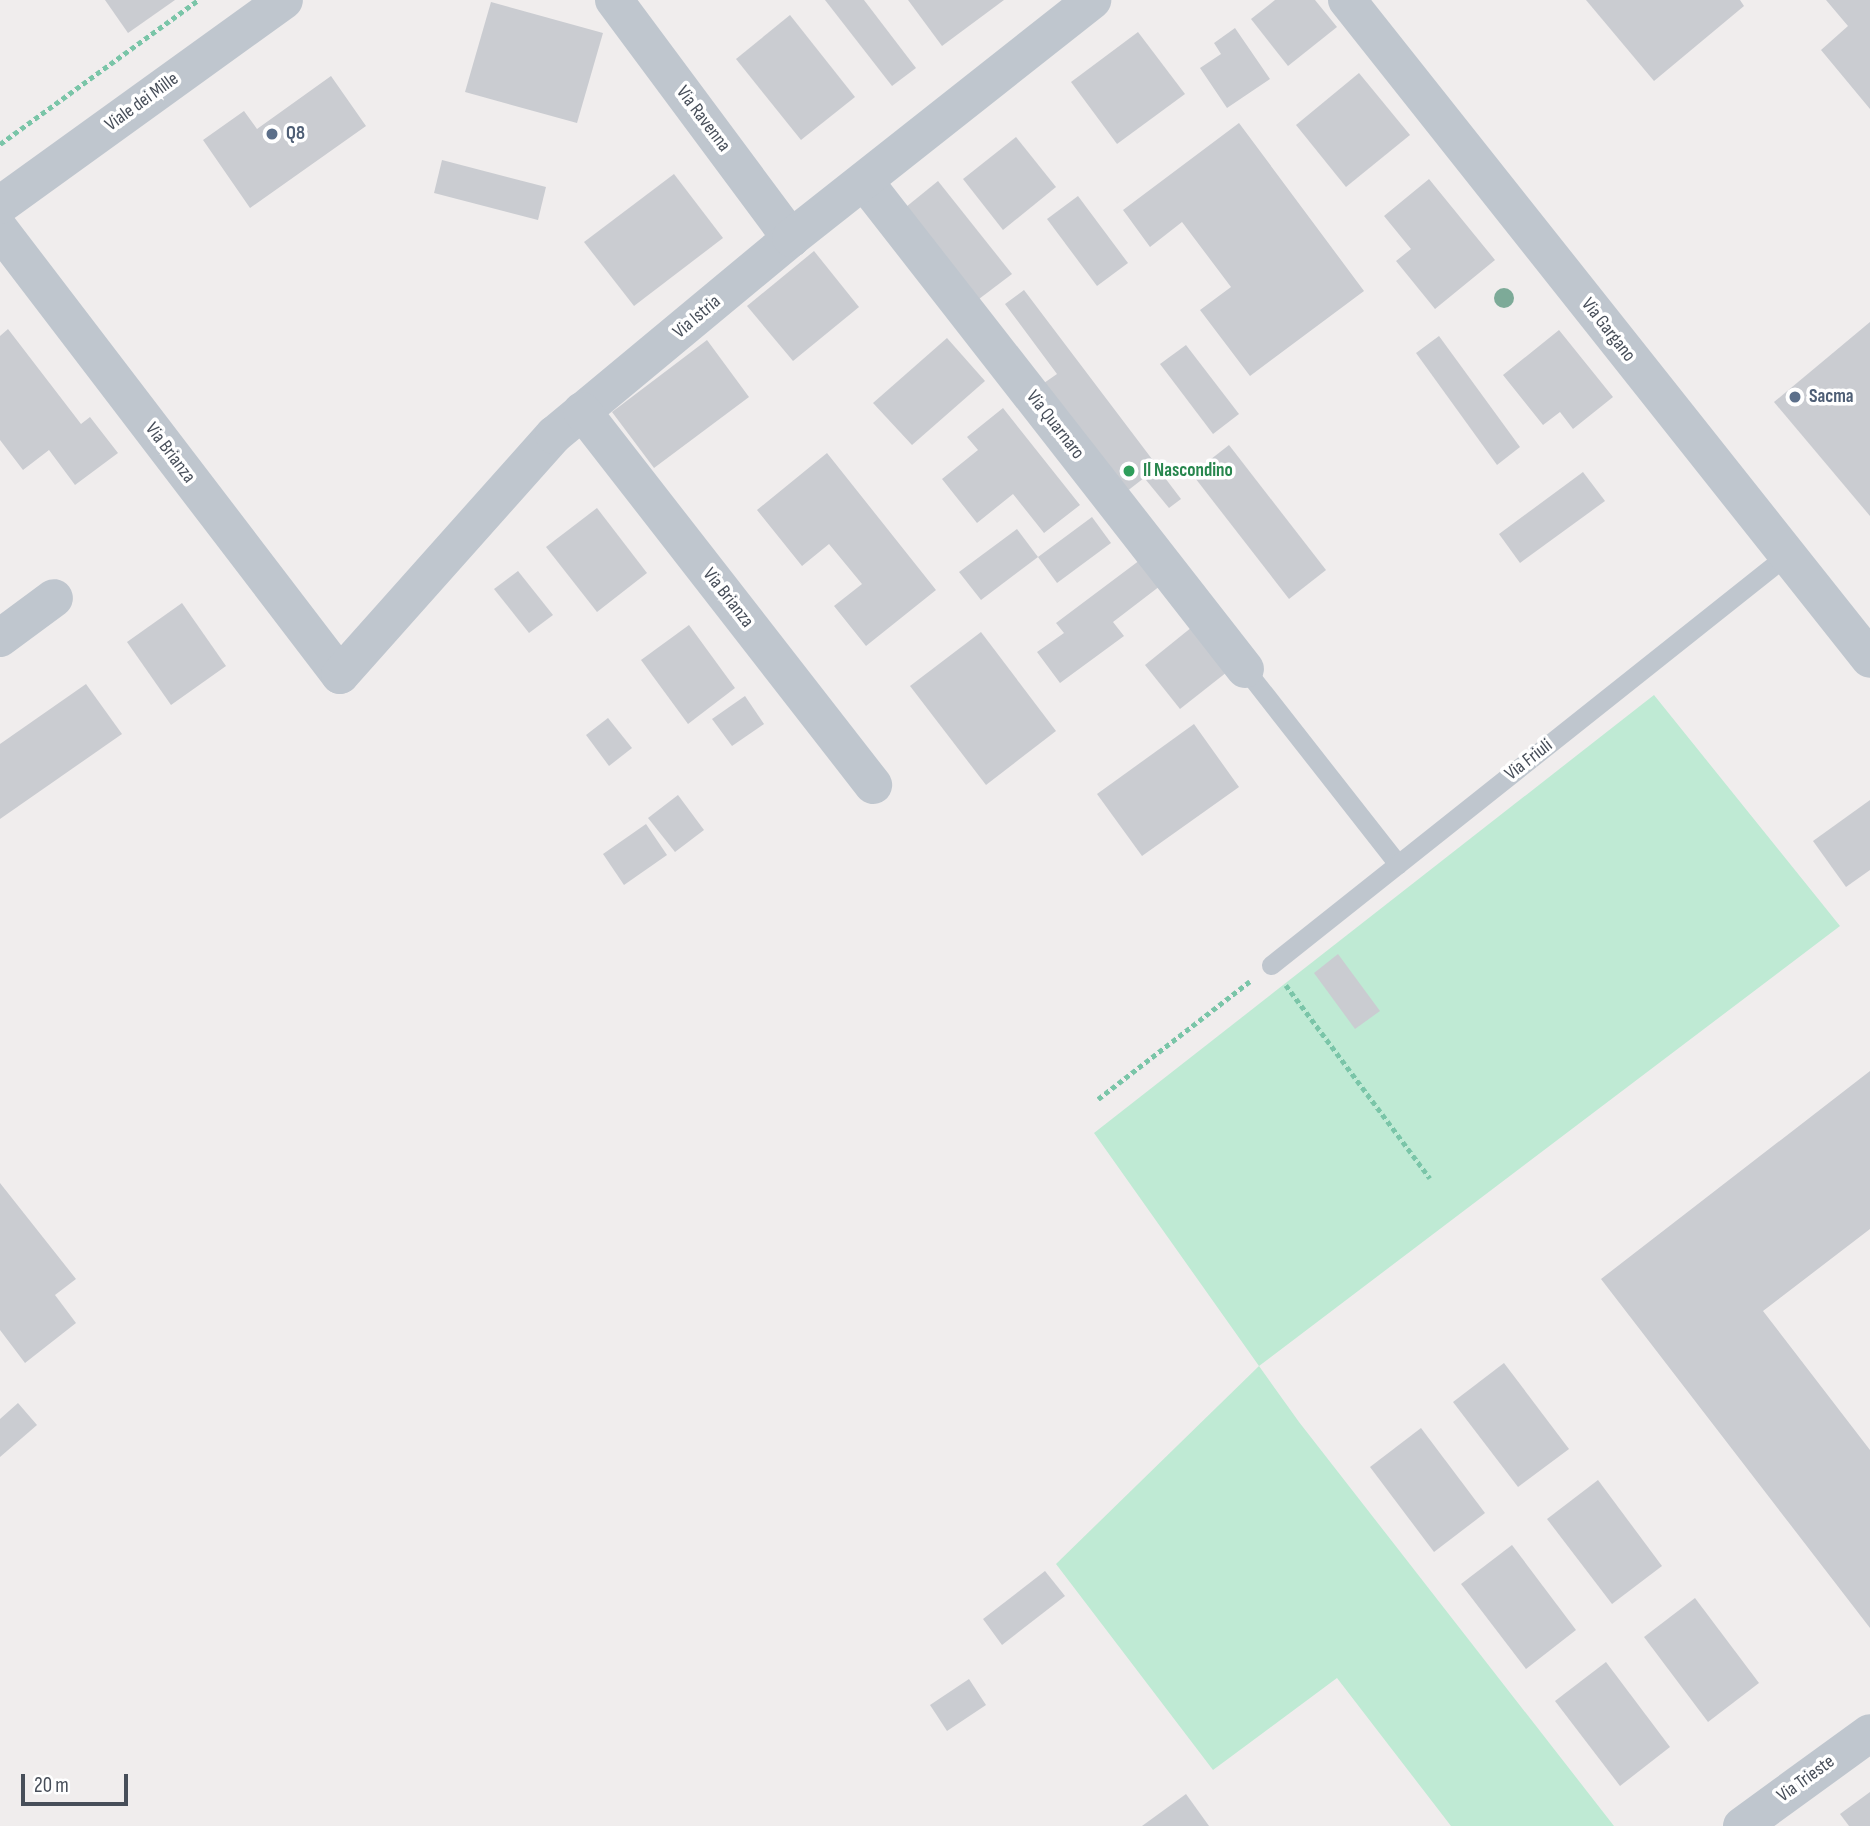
<!DOCTYPE html>
<style>
body{margin:0}
#map{position:relative;width:1870px;height:1826px;overflow:hidden;background:#f0eded;font-family:"Sofia Sans Condensed",sans-serif}
div>[style]{position:absolute}
.green>*{inset:0;background:#bfead4}
.building>*{inset:0;background:#caccd1}
.path>*{height:4.5px;margin-top:-2.25px;transform-origin:0;background:repeating-linear-gradient(90deg,#7ac5a8 0 5px,transparent 0 8.5px)}
.service>*{height:19px;margin:-9.5px;padding:0 9.5px;transform-origin:9.5px;border-radius:9.5px;background:#bfc6ce}
.minor>*{height:38px;margin:-19px;padding:0 19px;transform-origin:19px;border-radius:19px;background:#bfc6ce}
.tertiary>*{height:38px;margin:-19px;padding:0 19px;transform-origin:19px;border-radius:19px;background:#bfc6ce}
.trees>*{width:20px;height:20px;margin:-10px;border-radius:50%;background:#7daa98}
.dots>*{width:19px;height:19px;translate:-50% -50%;box-sizing:border-box;border:4px solid #fff;border-radius:50%}
span{translate:-50% -50%;white-space:nowrap;text-align:center;line-height:1.15;-webkit-text-stroke:7px #fff;paint-order:stroke}
.street-label{font-size:19px;color:#474e59}
.service-label{font-size:19px;color:#4e5e75;font-weight:700}
.left{translate:0 -50%;text-align:left}
.leisure-label{font-size:19px;color:#27864d;font-weight:700}
.scale{position:absolute;left:21px;top:1774px;width:107px;height:32px;box-sizing:border-box;border:4px solid #474e59;border-top:0;padding-left:9px;font-size:21px;line-height:24px;white-space:nowrap;color:#474e59;-webkit-text-stroke:5px #fff;paint-order:stroke}
</style>
<div id="map">
<div class="green">
<i style="clip-path:polygon(1654px 695px,1840px 926px,1259px 1366px,1299px 1422px,1614px 1826px,1451px 1826px,1337px 1678px,1213px 1770px,1056px 1564px,1259px 1366px,1094px 1133px)"></i>
</div>
<div class="building">
<i style="clip-path:polygon(105px 0,175px 0,128px 33px)"></i>
<i style="clip-path:polygon(825px 0,864px 0,916px 68px,892px 86px)"></i>
<i style="clip-path:polygon(908px 0,1004px 0,942px 46px)"></i>
<i style="clip-path:polygon(1275px 0,1315px 0,1337px 27px,1288px 66px,1251px 19px)"></i>
<i style="clip-path:polygon(1586px 0,1740px 0,1744px 6px,1654px 81px)"></i>
<i style="clip-path:polygon(1826px 0,1870px 0,1870px 109px,1821px 50px,1848px 26px)"></i>
<i style="clip-path:polygon(491px 2px,603px 33px,577px 123px,465px 92px)"></i>
<i style="clip-path:polygon(790px 15px,855px 97px,801px 140px,736px 59px)"></i>
<i style="clip-path:polygon(1235px 28px,1270px 79px,1227px 108px,1200px 68px,1221px 54px,1214px 43px)"></i>
<i style="clip-path:polygon(1138px 32px,1185px 94px,1117px 144px,1071px 82px)"></i>
<i style="clip-path:polygon(1359px 73px,1410px 135px,1346px 187px,1296px 125px)"></i>
<i style="clip-path:polygon(331px 76px,366px 126px,250px 208px,203px 140px,244px 111px,257px 129px)"></i>
<i style="clip-path:polygon(1239px 123px,1364px 291px,1250px 376px,1200px 310px,1231px 287px,1182px 222px,1150px 247px,1123px 210px)"></i>
<i style="clip-path:polygon(1016px 137px,1056px 187px,1003px 230px,963px 179px)"></i>
<i style="clip-path:polygon(442px 160px,546px 187px,538px 220px,434px 193px)"></i>
<i style="clip-path:polygon(674px 174px,723px 238px,634px 306px,584px 242px)"></i>
<i style="clip-path:polygon(1429px 179px,1495px 260px,1435px 309px,1396px 261px,1411px 249px,1384px 216px)"></i>
<i style="clip-path:polygon(938px 181px,1012px 274px,979px 299px,906px 207px)"></i>
<i style="clip-path:polygon(1078px 196px,1128px 263px,1097px 286px,1047px 219px)"></i>
<i style="clip-path:polygon(814px 251px,859px 307px,793px 361px,747px 306px)"></i>
<i style="clip-path:polygon(1024px 290px,1158px 467px,1126px 492px,1044px 383px,1057px 374px,1005px 304px)"></i>
<i style="clip-path:polygon(1870px 322px,1870px 516px,1774px 402px)"></i>
<i style="clip-path:polygon(8px 329px,81px 424px,90px 417px,118px 453px,75px 485px,49px 450px,23px 470px,0 440px,0 336px)"></i>
<i style="clip-path:polygon(1559px 330px,1613px 397px,1573px 429px,1560px 412px,1543px 425px,1503px 375px)"></i>
<i style="clip-path:polygon(1439px 336px,1520px 447px,1497px 465px,1416px 353px)"></i>
<i style="clip-path:polygon(947px 338px,985px 381px,912px 445px,873px 403px)"></i>
<i style="clip-path:polygon(707px 340px,749px 397px,654px 468px,612px 412px)"></i>
<i style="clip-path:polygon(1186px 345px,1239px 414px,1213px 434px,1160px 364px)"></i>
<i style="clip-path:polygon(1003px 408px,1080px 505px,1044px 533px,1013px 494px,977px 523px,942px 479px,978px 450px,967px 437px)"></i>
<i style="clip-path:polygon(1229px 445px,1326px 570px,1289px 599px,1192px 474px)"></i>
<i style="clip-path:polygon(827px 453px,936px 590px,866px 646px,834px 606px,862px 584px,829px 544px,802px 566px,757px 510px)"></i>
<i style="clip-path:polygon(1159px 470px,1181px 499px,1169px 508px,1146px 480px)"></i>
<i style="clip-path:polygon(1583px 472px,1605px 501px,1520px 563px,1499px 534px)"></i>
<i style="clip-path:polygon(597px 508px,647px 573px,597px 612px,546px 547px)"></i>
<i style="clip-path:polygon(1092px 517px,1111px 543px,1057px 583px,1038px 557px)"></i>
<i style="clip-path:polygon(1017px 529px,1038px 557px,981px 600px,959px 572px)"></i>
<i style="clip-path:polygon(1140px 560px,1160px 586px,1113px 622px,1124px 636px,1060px 683px,1037px 652px,1064px 633px,1056px 623px)"></i>
<i style="clip-path:polygon(518px 571px,553px 615px,529px 633px,494px 589px)"></i>
<i style="clip-path:polygon(182px 603px,226px 666px,171px 705px,127px 642px)"></i>
<i style="clip-path:polygon(689px 625px,735px 688px,688px 724px,641px 660px)"></i>
<i style="clip-path:polygon(1192px 627px,1227px 672px,1180px 709px,1145px 665px)"></i>
<i style="clip-path:polygon(981px 632px,1056px 731px,986px 785px,910px 686px)"></i>
<i style="clip-path:polygon(86px 684px,122px 734px,0 819px,0 744px)"></i>
<i style="clip-path:polygon(745px 696px,764px 724px,732px 746px,712px 719px)"></i>
<i style="clip-path:polygon(608px 718px,632px 748px,609px 766px,586px 735px)"></i>
<i style="clip-path:polygon(1194px 724px,1239px 787px,1142px 856px,1097px 794px)"></i>
<i style="clip-path:polygon(678px 795px,704px 830px,675px 852px,648px 818px)"></i>
<i style="clip-path:polygon(1870px 800px,1870px 870px,1846px 887px,1813px 841px)"></i>
<i style="clip-path:polygon(646px 824px,667px 855px,624px 885px,603px 854px)"></i>
<i style="clip-path:polygon(1338px 954px,1380px 1011px,1355px 1029px,1314px 973px)"></i>
<i style="clip-path:polygon(1870px 1071px,1870px 1229px,1763px 1311px,1870px 1450px,1870px 1628px,1601px 1279px)"></i>
<i style="clip-path:polygon(0 1183px,76px 1279px,55px 1295px,76px 1323px,25px 1363px,0 1330px)"></i>
<i style="clip-path:polygon(1504px 1363px,1569px 1449px,1518px 1487px,1453px 1402px)"></i>
<i style="clip-path:polygon(18px 1403px,37px 1425px,0 1457px,0 1419px)"></i>
<i style="clip-path:polygon(1421px 1428px,1485px 1513px,1434px 1552px,1370px 1467px)"></i>
<i style="clip-path:polygon(1598px 1480px,1662px 1566px,1612px 1604px,1547px 1519px)"></i>
<i style="clip-path:polygon(1512px 1545px,1576px 1630px,1526px 1669px,1461px 1584px)"></i>
<i style="clip-path:polygon(1045px 1571px,1065px 1596px,1002px 1645px,983px 1619px)"></i>
<i style="clip-path:polygon(1695px 1598px,1759px 1683px,1708px 1722px,1644px 1637px)"></i>
<i style="clip-path:polygon(1606px 1662px,1670px 1747px,1620px 1786px,1555px 1701px)"></i>
<i style="clip-path:polygon(969px 1679px,986px 1705px,947px 1731px,930px 1705px)"></i>
<i style="clip-path:polygon(1870px 1792px,1870px 1826px,1849px 1826px,1840px 1814px)"></i>
<i style="clip-path:polygon(1186px 1794px,1209px 1826px,1142px 1826px)"></i>
</div>
<div class="path">
<i style="left:0;top:144px;width:245px;rotate:-36deg"></i>
<i style="left:1286px;top:985px;width:241px;rotate:53.3deg"></i>
<i style="left:1098px;top:1099px;width:192px;rotate:-37.8deg"></i>
</div>
<div class="service">
<i style="left:1245px;top:669px;width:248px;rotate:51.9deg"></i>
<i style="left:1271px;top:965px;width:659px;rotate:-38.47deg"></i>
</div>
<div class="minor">
<i style="left:614px;top:0;width:297px;rotate:53.4deg"></i>
<i style="left:1347px;top:0;width:841px;rotate:51.56deg"></i>
<i style="left:864px;top:181px;width:619px;rotate:52.02deg"></i>
<i style="left:0;top:230px;width:560px;rotate:52.62deg"></i>
<i style="left:340px;top:675px;width:322px;rotate:-48.3deg"></i>
<i style="left:554px;top:435px;width:308px;rotate:-39.7deg"></i>
<i style="left:791px;top:238px;width:384px;rotate:-38.3deg"></i>
<i style="left:582px;top:411px;width:474px;rotate:52.1deg"></i>
<i style="left:0;top:638px;width:67px;rotate:-36.5deg"></i>
<i style="left:1742px;top:1826px;width:158px;rotate:-36deg"></i>
</div>
<div class="tertiary">
<i style="left:0;top:205px;width:350px;rotate:-35.8deg"></i>
</div>
<div class="trees">
<i style="left:1504px;top:298px"></i>
</div>
<div class="dots">
<i style="left:272px;top:134px;background:#5c6f8a"></i>
<i style="left:1795px;top:397px;background:#5c6f8a"></i>
<i style="left:1129px;top:471px;background:#2e9e5b"></i>
</div>
<div class="street-label">
<span style="left:142px;top:102px;rotate:-36deg">Viale dei Mille</span>
<span style="left:703px;top:119px;rotate:53deg">Via Ravenna</span>
<span style="left:697px;top:317px;rotate:-40deg">Via Istria</span>
<span style="left:1608px;top:330px;rotate:52deg">Via Gargano</span>
<span style="left:1055px;top:425px;rotate:52deg">Via Quarnaro</span>
<span style="left:170px;top:453px;rotate:53deg">Via Brianza</span>
<span style="left:728px;top:598px;rotate:52deg">Via Brianza</span>
<span style="left:1529px;top:760px;rotate:-38deg">Via Friuli</span>
<span style="left:1806px;top:1779px;rotate:-36deg">Via Trieste</span>
</div>
<div class="service-label">
<span class="left" style="left:286px;top:134px">Q8</span>
<span class="left" style="left:1809px;top:397px">Sacma</span>
</div>
<div class="leisure-label">
<span class="left" style="left:1143px;top:471px">Il Nascondino</span>
</div>
<div class="scale">20 m</div>
</div>
